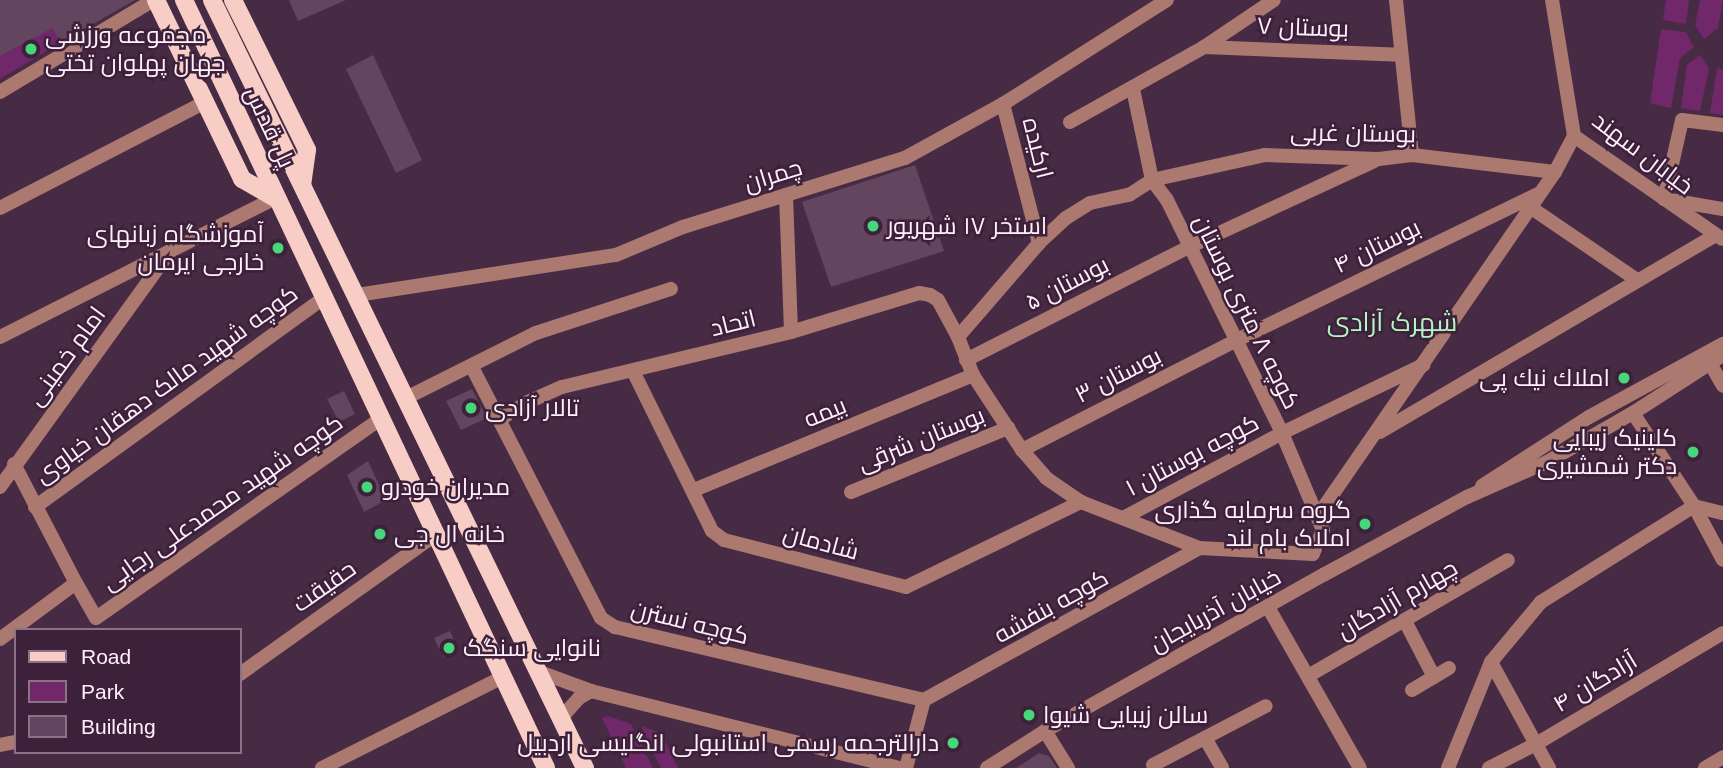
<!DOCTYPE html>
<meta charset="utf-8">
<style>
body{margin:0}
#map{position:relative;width:1723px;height:768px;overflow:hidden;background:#472a44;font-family:Helvetica,Cairo,sans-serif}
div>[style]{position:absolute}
.green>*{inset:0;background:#71286a}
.building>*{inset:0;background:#644560}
.minor>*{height:14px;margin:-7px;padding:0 7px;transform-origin:7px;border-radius:7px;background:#ab796f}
.tertiary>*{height:14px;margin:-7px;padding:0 7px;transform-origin:7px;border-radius:7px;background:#ab796f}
.primary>*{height:18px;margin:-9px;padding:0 9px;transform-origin:9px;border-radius:9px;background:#f7cdc5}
.dots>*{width:19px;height:19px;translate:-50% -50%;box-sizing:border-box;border:4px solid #3d2039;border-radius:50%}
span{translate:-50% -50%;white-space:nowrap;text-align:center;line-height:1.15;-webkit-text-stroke:5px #3d2039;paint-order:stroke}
.street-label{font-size:24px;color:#fff0fc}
.poi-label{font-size:24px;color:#fff0fc}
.left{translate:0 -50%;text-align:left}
.right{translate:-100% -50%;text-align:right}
.neighbourhood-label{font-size:26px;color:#b2f8c3}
.legend{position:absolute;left:14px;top:628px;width:228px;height:126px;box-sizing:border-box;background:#3d2039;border:2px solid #8b7387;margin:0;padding:9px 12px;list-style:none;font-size:21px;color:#fff0fc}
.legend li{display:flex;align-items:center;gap:14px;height:35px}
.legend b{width:35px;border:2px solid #8b7387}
</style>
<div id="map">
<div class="green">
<i style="clip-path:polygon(1666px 0,1689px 0,1686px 24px,1663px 20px)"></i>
<i style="clip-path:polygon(1700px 0,1723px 0,1718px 28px,1704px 39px,1695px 25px)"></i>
<i style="clip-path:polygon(53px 28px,60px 43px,0 79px,0 56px)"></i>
<i style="clip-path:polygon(1661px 29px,1686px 32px,1694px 47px,1680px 58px,1671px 108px,1650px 103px)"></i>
<i style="clip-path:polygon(1700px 55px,1709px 69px,1700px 111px,1681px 108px,1687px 65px)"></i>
<i style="clip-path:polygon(1717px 68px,1723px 69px,1723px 115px,1710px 113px)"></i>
<i style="clip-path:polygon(608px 716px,631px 724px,653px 768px,626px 768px,602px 718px)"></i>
<i style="clip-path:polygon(641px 726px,661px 733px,678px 768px,661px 768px)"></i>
</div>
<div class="building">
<i style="clip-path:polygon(0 0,135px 0,60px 43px,53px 28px,0 56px)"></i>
<i style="clip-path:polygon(289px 0,346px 0,298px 21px)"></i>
<i style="clip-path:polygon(373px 55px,422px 160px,396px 173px,346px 69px)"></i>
<i style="clip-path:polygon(915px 165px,944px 251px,831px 287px,802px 202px)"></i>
<i style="clip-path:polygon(472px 389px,487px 418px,461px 430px,446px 401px)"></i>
<i style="clip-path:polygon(344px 391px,355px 414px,339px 422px,327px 399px)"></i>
<i style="clip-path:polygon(368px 461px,386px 500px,364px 512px,347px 475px)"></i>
<i style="clip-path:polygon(450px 631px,458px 649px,443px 657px,434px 638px)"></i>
<i style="clip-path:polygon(1039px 753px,1049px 756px,1057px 768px,1016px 768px)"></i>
</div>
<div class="minor">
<i style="left:1396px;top:0;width:156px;rotate:84.1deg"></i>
<i style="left:1552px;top:0;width:138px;rotate:80.8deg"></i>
<i style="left:1574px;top:136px;width:180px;rotate:34.8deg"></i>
<i style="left:1204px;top:47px;width:196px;rotate:2.3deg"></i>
<i style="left:1133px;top:89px;width:93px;rotate:78.2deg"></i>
<i style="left:1152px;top:180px;width:25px;rotate:53deg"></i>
<i style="left:1167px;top:200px;width:260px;rotate:63.7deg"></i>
<i style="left:1282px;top:433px;width:105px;rotate:67.1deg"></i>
<i style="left:1323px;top:530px;width:26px;rotate:113deg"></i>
<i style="left:0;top:92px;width:179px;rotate:-30.9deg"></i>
<i style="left:1003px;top:104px;width:144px;rotate:75.5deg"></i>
<i style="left:1070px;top:122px;width:154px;rotate:-29.2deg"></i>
<i style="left:1204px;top:47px;width:84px;rotate:-33.9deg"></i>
<i style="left:1723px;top:125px;width:41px;rotate:-173deg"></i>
<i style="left:1682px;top:120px;width:81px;rotate:102.8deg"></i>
<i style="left:1664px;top:199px;width:60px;rotate:9.6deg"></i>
<i style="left:786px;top:195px;width:137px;rotate:87.9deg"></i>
<i style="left:1530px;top:207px;width:130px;rotate:34.3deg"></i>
<i style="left:0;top:208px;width:231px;rotate:-27.3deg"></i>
<i style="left:357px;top:295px;width:262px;rotate:-8.8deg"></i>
<i style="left:616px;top:255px;width:73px;rotate:-22.7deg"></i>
<i style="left:683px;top:227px;width:232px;rotate:-17.3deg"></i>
<i style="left:905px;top:158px;width:112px;rotate:-28.9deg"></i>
<i style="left:1003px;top:104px;width:194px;rotate:-32.4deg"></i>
<i style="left:0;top:337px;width:308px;rotate:-26.8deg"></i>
<i style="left:958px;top:337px;width:124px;rotate:-49.2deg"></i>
<i style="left:1039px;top:243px;width:37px;rotate:-43deg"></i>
<i style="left:1066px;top:218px;width:28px;rotate:-32deg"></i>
<i style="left:1090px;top:203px;width:40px;rotate:-12deg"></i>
<i style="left:1129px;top:195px;width:27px;rotate:-33deg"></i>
<i style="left:1152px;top:180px;width:116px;rotate:-12.5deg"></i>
<i style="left:1265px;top:155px;width:114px;rotate:2deg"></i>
<i style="left:1379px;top:159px;width:33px;rotate:-7deg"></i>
<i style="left:1412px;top:155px;width:144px;rotate:6.8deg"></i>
<i style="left:966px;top:360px;width:250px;rotate:-26.9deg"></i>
<i style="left:1189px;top:247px;width:204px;rotate:-24.9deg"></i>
<i style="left:1711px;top:365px;width:24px;rotate:60deg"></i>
<i style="left:472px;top:367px;width:282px;rotate:62.8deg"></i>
<i style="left:601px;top:618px;width:17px;rotate:33deg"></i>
<i style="left:615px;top:627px;width:318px;rotate:13.3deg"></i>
<i style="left:924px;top:700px;width:314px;rotate:-28.9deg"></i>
<i style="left:633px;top:371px;width:178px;rotate:63.7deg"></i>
<i style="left:712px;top:531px;width:15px;rotate:37deg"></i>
<i style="left:724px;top:540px;width:188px;rotate:14.5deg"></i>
<i style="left:906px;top:587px;width:195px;rotate:-25.9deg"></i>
<i style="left:406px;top:398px;width:145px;rotate:-26.6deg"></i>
<i style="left:536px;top:333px;width:142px;rotate:-18.1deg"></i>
<i style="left:1633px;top:413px;width:111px;rotate:56.7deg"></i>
<i style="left:1694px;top:506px;width:61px;rotate:61.8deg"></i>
<i style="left:500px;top:419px;width:33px;rotate:-31deg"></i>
<i style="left:528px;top:402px;width:37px;rotate:-24deg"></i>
<i style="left:562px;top:387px;width:236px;rotate:-13.5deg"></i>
<i style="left:791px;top:332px;width:134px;rotate:-16.9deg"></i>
<i style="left:919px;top:293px;width:11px;rotate:10deg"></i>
<i style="left:930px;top:295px;width:9px;rotate:32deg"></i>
<i style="left:938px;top:300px;width:42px;rotate:61.6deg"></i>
<i style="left:958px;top:337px;width:41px;rotate:68.5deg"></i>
<i style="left:973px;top:375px;width:90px;rotate:56.8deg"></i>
<i style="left:1022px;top:450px;width:37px;rotate:49deg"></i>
<i style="left:1046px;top:478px;width:42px;rotate:34.4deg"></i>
<i style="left:1081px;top:502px;width:127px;rotate:21.3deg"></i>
<i style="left:1199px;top:548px;width:114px;rotate:3deg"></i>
<i style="left:1380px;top:432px;width:389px;rotate:-30.4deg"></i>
<i style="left:1022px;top:450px;width:239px;rotate:-27.1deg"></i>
<i style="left:1235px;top:341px;width:339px;rotate:-25.9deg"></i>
<i style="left:14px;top:464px;width:134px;rotate:62.5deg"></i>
<i style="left:0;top:487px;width:284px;rotate:-54.2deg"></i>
<i style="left:694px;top:490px;width:302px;rotate:-22.4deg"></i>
<i style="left:851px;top:492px;width:170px;rotate:-22.2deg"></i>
<i style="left:35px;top:507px;width:357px;rotate:-35.9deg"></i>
<i style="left:1125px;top:517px;width:178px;rotate:-28.1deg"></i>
<i style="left:1282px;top:433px;width:157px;rotate:-25.7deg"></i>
<i style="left:1317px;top:517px;width:419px;rotate:-55.4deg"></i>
<i style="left:1555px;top:172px;width:41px;rotate:-62.2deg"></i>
<i style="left:1268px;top:607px;width:185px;rotate:60.3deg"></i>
<i style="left:1405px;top:621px;width:63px;rotate:62.6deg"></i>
<i style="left:0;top:639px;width:94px;rotate:-36.4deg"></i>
<i style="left:76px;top:583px;width:40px;rotate:60.3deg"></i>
<i style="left:96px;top:618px;width:347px;rotate:-35deg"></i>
<i style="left:1491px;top:662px;width:121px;rotate:61.3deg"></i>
<i style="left:240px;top:674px;width:239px;rotate:-35.5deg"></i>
<i style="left:1308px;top:676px;width:231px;rotate:-30.1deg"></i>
<i style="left:1412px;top:690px;width:43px;rotate:-30.7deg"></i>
<i style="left:1045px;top:731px;width:44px;rotate:58.1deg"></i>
<i style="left:1205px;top:738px;width:34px;rotate:60deg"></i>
<i style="left:0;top:745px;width:16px;rotate:-11deg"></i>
<i style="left:1153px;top:765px;width:127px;rotate:-27.6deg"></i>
<i style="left:322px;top:768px;width:203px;rotate:-26.7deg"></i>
<i style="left:906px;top:768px;width:70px;rotate:-75.2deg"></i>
<i style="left:1448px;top:768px;width:114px;rotate:-67.9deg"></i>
<i style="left:1491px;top:662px;width:78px;rotate:-50.2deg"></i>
<i style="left:1541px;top:602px;width:181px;rotate:-32.1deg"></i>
<i style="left:1694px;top:506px;width:30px;rotate:14deg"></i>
<i style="left:1489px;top:768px;width:53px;rotate:-27.1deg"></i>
<i style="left:1536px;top:744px;width:217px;rotate:-30.7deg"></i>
<i style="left:1705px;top:768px;width:21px;rotate:-31deg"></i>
</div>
<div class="tertiary">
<i style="left:1482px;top:486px;width:127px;rotate:-32.8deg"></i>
<i style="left:1589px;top:417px;width:153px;rotate:-28.6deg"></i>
<i style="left:537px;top:671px;width:58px;rotate:20.3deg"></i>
<i style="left:591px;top:691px;width:318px;rotate:14deg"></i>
<i style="left:561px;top:718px;width:27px;rotate:-48deg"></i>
<i style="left:579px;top:698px;width:14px;rotate:-30deg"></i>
<i style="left:987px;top:768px;width:69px;rotate:-32.5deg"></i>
<i style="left:1045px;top:731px;width:321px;rotate:-29.3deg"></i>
<i style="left:1325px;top:574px;width:162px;rotate:-28.5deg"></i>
<i style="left:1467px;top:497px;width:87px;rotate:-23.6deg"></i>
<i style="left:1547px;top:462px;width:99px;rotate:-29.7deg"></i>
<i style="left:1633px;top:413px;width:107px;rotate:-32.8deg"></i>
</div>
<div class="primary">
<i style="left:156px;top:0;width:199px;rotate:64.3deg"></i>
<i style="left:242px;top:179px;width:38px;rotate:30deg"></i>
<i style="left:184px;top:0;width:849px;rotate:64.76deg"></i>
<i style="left:212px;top:0;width:854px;rotate:64.1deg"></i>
<i style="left:233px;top:0;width:167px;rotate:63.7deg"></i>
<i style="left:307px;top:150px;width:35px;rotate:98deg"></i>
</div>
<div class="dots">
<i style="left:31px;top:49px;background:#45d77a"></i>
<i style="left:873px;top:226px;background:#45d77a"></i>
<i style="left:278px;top:248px;background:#45d77a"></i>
<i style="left:1624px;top:378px;background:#45d77a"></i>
<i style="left:471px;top:408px;background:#45d77a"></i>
<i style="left:1693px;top:452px;background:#45d77a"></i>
<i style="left:367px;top:487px;background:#45d77a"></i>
<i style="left:1365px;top:524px;background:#45d77a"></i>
<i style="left:380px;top:534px;background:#45d77a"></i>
<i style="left:449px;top:648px;background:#45d77a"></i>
<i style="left:1029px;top:715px;background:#45d77a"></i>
<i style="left:953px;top:743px;background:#45d77a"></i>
</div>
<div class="street-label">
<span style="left:1303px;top:27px;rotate:2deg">بوستان ۷</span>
<span style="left:270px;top:127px;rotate:65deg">پل قدس</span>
<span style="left:1353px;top:133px;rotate:1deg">بوستان غربی</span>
<span style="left:1038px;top:148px;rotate:76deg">ارکیده</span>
<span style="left:1643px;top:153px;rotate:37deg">خیابان سهند</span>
<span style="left:773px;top:175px;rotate:-17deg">چمران</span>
<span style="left:1377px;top:246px;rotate:-26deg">بوستان ۴</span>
<span style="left:1067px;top:283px;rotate:-27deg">بوستان ۵</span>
<span style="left:1247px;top:312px;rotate:64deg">کوچه ۸ متری بوستان</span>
<span style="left:733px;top:323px;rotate:-14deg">اتحاد</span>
<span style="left:66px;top:356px;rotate:-54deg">امام خمینی</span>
<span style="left:1118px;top:375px;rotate:-27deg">بوستان ۳</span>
<span style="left:166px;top:384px;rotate:-36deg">کوچه شهید مالک دهقان‌ خیاوی</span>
<span style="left:825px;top:412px;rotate:-22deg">بیمه</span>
<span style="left:921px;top:439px;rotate:-22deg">بوستان شرقی</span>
<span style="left:1192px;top:455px;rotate:-28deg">کوچه بوستان ۱</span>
<span style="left:222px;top:502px;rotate:-35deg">کوچه شهید محمدعلی رجایی</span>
<span style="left:821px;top:542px;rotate:15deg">شادمان</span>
<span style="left:324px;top:586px;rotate:-35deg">حقیقت</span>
<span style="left:1397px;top:599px;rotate:-30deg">چهارم آزادگان</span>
<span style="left:1051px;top:606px;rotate:-29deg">کوچه بنفشه</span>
<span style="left:1215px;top:610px;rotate:-29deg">خیابان آذربایجان</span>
<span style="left:690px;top:622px;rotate:14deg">کوچه نسترن</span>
<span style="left:1595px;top:682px;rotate:-31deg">آزادگان ۴</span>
</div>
<div class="poi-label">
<span class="left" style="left:45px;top:49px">مجموعه ورزشی<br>جهان پهلوان تختی</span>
<span class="left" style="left:887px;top:226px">استخر ١٧ شهریور</span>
<span class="right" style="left:264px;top:248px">آموزشگاه زبانهای<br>خارجی ایرمان</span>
<span class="right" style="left:1610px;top:378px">املاك نيك پى</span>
<span class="left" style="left:485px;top:408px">تالار آزادی</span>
<span class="right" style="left:1677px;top:452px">کلینیک زیبایی<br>دکتر شمشیری</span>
<span class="left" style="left:381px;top:487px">مدیران خودرو</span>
<span class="right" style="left:1351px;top:524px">گروه سرمایه گذاری<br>املاک بام لند</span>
<span class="left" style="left:394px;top:534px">خانه ال جی</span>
<span class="left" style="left:463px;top:648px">نانوایی سنگک</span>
<span class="left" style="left:1043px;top:715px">سالن زیبایی شیوا</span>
<span class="right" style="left:939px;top:743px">دارالترجمه رسمی استانبولی انگلیسی اردبیل</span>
</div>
<div class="neighbourhood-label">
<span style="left:1392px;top:323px">شهرک آزادی</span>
</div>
<ul class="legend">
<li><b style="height:9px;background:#f7cdc5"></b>Road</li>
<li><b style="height:19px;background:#71286a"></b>Park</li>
<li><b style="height:19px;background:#644560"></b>Building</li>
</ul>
</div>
